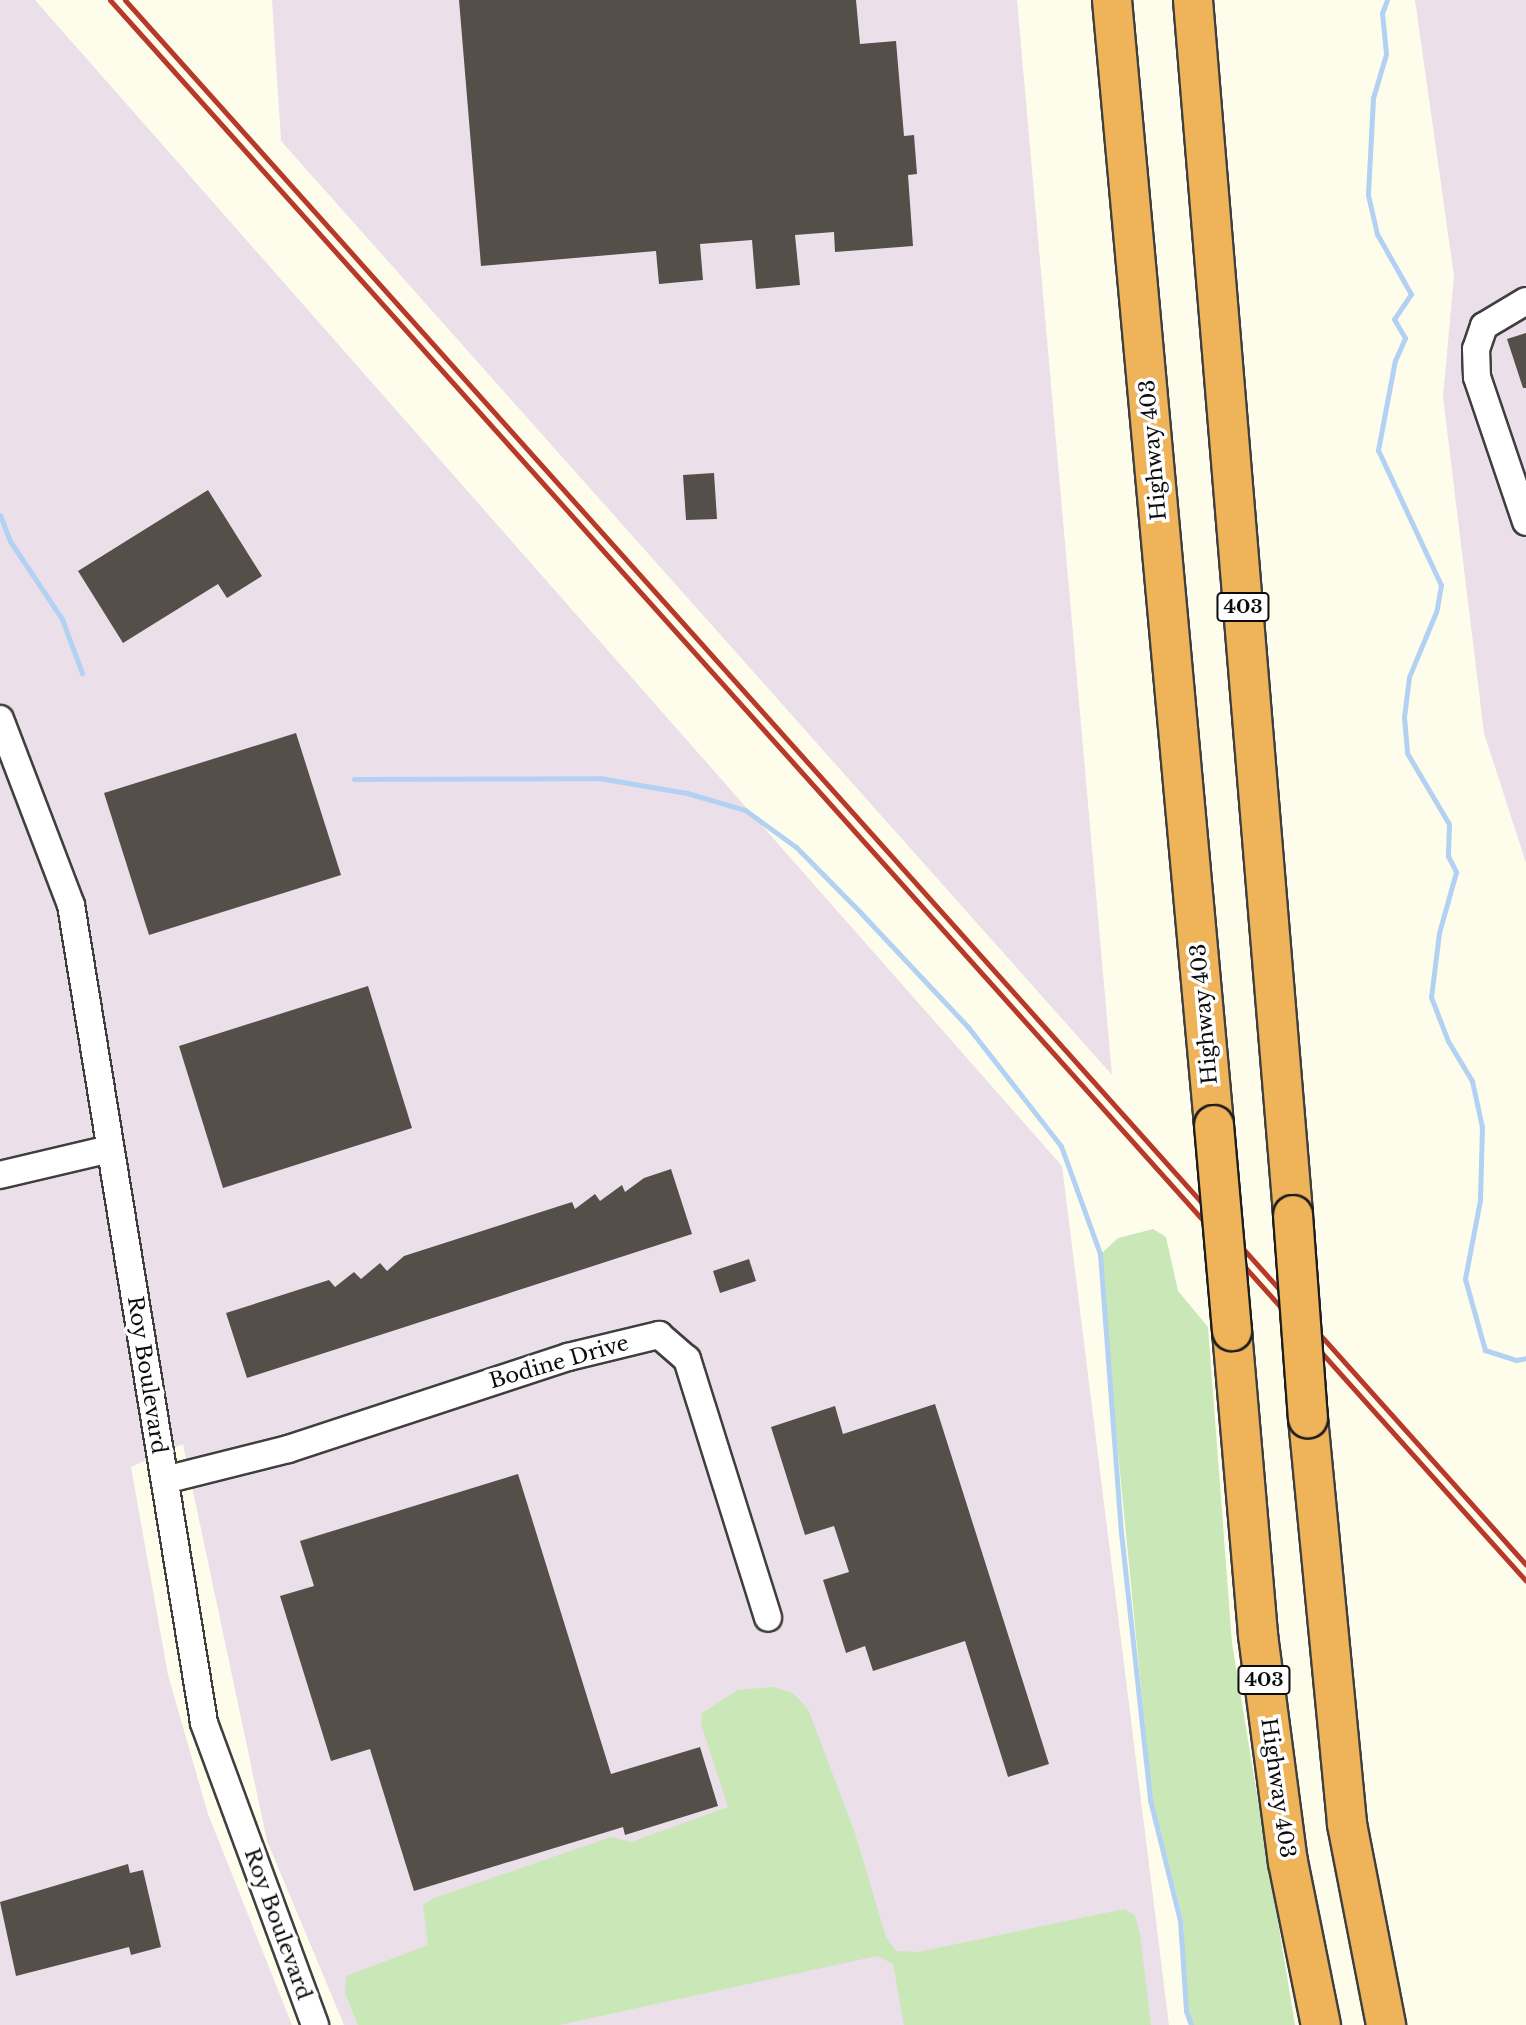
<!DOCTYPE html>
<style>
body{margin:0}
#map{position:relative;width:1526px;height:2025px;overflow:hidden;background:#fefdec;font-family:"Libre Baskerville",serif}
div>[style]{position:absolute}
.industrial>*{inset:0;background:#ebe0ea}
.green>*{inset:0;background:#c9e7b7}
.stream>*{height:5px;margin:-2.5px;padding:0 2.5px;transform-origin:2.5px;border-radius:2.5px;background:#b3d1f3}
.building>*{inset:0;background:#544f49}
.roads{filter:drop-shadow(2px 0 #3f3f3f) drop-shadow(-2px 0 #3f3f3f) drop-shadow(0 2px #3f3f3f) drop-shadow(0 -2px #3f3f3f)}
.minor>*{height:26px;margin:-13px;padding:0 13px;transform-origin:13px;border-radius:13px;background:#fff}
.highway>*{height:38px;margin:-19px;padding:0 19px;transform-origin:19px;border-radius:19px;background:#efb459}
.rail>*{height:5px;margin:-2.5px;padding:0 2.5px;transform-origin:2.5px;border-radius:2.5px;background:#b6392a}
.bridges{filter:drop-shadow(2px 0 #1d1d1d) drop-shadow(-2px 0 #1d1d1d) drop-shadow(0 2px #1d1d1d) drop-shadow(0 -2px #1d1d1d)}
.highway-bridge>*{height:38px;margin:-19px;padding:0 19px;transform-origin:19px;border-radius:19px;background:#efb459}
span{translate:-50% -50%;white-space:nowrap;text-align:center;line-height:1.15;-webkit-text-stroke:7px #fff;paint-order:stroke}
.shield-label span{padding:2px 5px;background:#fff;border:2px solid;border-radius:5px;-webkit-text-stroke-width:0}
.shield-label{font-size:19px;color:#0c0c0c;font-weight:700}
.street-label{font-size:21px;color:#0c0c0c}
</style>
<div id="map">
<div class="industrial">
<i style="clip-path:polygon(0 0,35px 0,1062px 1166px,1169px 2025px,344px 2025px,267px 1841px,183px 1444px,131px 1467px,168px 1675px,208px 1814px,292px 2025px,0 2025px)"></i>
<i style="clip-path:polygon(272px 0,1017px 0,1112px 1075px,281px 141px)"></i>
<i style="clip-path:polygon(1415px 0,1526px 0,1526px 863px,1484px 733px,1443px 397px,1454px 276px)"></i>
</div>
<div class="green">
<i style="clip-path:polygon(1153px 1229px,1166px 1237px,1178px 1291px,1208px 1327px,1232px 1643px,1295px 2025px,1192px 2025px,1187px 2011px,1183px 1920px,1152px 1800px,1104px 1309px,1102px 1253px,1118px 1238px)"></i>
<i style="clip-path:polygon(772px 1687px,793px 1693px,808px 1709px,855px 1833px,886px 1937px,896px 1951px,918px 1952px,1124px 1909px,1135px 1915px,1140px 1935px,1151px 2025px,904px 2025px,893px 1964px,877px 1956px,559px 2025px,358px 2025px,345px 1993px,346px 1976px,428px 1945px,423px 1905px,434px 1898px,611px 1837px,631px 1842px,728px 1807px,701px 1724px,702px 1713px,738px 1690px)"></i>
</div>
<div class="stream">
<i style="left:1387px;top:0;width:14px;rotate:111deg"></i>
<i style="left:1382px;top:13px;width:41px;rotate:84.4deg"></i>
<i style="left:1386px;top:54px;width:46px;rotate:106.5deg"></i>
<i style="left:1373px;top:98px;width:97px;rotate:93deg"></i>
<i style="left:1368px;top:195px;width:40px;rotate:77deg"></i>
<i style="left:1377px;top:234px;width:69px;rotate:60.5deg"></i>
<i style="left:1411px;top:294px;width:30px;rotate:124deg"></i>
<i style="left:1394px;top:319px;width:22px;rotate:60deg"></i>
<i style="left:1405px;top:338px;width:24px;rotate:114deg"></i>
<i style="left:1395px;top:360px;width:92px;rotate:100.7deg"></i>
<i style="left:1378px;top:450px;width:149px;rotate:65deg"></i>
<i style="left:1441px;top:585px;width:27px;rotate:100deg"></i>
<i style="left:1436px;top:612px;width:70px;rotate:112.6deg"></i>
<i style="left:1409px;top:677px;width:40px;rotate:97.1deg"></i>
<i style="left:1404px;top:717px;width:36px;rotate:85deg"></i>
<i style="left:1407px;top:753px;width:82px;rotate:59.4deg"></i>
<i style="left:1449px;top:824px;width:32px;rotate:92deg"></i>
<i style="left:1448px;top:856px;width:18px;rotate:63deg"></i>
<i style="left:1456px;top:872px;width:63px;rotate:105.6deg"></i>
<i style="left:1439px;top:933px;width:64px;rotate:97.1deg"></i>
<i style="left:1431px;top:997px;width:47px;rotate:68.9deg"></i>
<i style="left:1448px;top:1041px;width:47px;rotate:59deg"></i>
<i style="left:1472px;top:1081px;width:47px;rotate:77.7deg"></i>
<i style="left:1482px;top:1127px;width:73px;rotate:91.6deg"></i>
<i style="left:1480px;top:1200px;width:80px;rotate:100.8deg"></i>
<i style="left:1465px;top:1279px;width:74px;rotate:74.3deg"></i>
<i style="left:1485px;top:1350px;width:33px;rotate:18deg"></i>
<i style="left:1516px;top:1360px;width:10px;rotate:-11deg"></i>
<i style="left:0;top:515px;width:28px;rotate:69deg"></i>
<i style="left:10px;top:541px;width:94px;rotate:56.3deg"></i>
<i style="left:62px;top:619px;width:58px;rotate:69.7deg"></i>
<i style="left:354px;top:779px;width:245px;rotate:-0.2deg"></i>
<i style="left:599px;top:778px;width:89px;rotate:9.7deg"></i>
<i style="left:687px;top:793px;width:60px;rotate:16.3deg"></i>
<i style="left:745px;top:810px;width:63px;rotate:36deg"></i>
<i style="left:796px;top:847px;width:91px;rotate:45.4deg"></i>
<i style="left:860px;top:912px;width:158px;rotate:46.8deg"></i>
<i style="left:968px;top:1027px;width:151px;rotate:52deg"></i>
<i style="left:1061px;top:1146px;width:115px;rotate:70.1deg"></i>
<i style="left:1100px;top:1254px;width:279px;rotate:85.7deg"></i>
<i style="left:1121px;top:1532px;width:270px;rotate:83.8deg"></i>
<i style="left:1150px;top:1800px;width:124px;rotate:76deg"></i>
<i style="left:1180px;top:1920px;width:91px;rotate:86.2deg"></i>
<i style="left:1186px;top:2011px;width:15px;rotate:70deg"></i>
</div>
<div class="building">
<i style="clip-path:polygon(459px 0,856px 0,860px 44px,896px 41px,904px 136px,914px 135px,917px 174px,908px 175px,913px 246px,835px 252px,834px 232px,795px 235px,800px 285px,756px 289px,752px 240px,700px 244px,703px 280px,659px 284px,656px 251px,481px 266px)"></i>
<i style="clip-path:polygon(1526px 333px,1526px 388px,1523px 388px,1507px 339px)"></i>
<i style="clip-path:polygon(714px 473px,717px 519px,686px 520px,683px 475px)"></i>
<i style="clip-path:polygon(208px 490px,262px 576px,227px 598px,218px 584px,123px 643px,78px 571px)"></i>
<i style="clip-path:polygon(296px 733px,341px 875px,149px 935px,104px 793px)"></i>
<i style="clip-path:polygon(368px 986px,412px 1128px,223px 1188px,179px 1046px)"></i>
<i style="clip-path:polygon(671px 1169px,692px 1234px,247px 1378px,226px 1313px,329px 1280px,335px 1287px,354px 1272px,361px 1279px,380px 1263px,387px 1271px,404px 1256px,572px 1202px,575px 1209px,595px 1194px,600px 1201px,622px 1185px,625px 1192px,644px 1178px)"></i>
<i style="clip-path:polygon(749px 1259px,756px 1281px,720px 1293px,713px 1271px)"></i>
<i style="clip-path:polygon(935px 1404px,1049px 1764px,1008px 1777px,965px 1641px,873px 1671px,865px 1646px,846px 1653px,823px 1580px,849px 1572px,834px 1526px,805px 1535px,771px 1427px,835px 1406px,843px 1434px)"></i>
<i style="clip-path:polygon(518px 1474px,611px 1774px,700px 1747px,718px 1806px,625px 1835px,623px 1827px,414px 1891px,370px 1749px,331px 1761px,280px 1596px,314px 1586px,300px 1541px)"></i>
<i style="clip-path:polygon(128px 1864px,130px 1873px,143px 1870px,161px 1947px,131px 1955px,129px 1947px,16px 1976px,0 1902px)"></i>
</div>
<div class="roads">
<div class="minor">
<i style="left:1526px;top:301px;width:49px;rotate:149.2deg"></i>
<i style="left:1484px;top:326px;width:24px;rotate:109deg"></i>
<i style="left:1476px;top:349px;width:28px;rotate:88deg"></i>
<i style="left:1477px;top:377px;width:153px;rotate:71.3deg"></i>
<i style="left:0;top:719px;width:199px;rotate:69.1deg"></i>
<i style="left:71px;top:905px;width:829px;rotate:80.76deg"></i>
<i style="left:204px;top:1723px;width:322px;rotate:69.8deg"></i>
<i style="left:0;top:1175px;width:113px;rotate:-13.3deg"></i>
<i style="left:165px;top:1480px;width:127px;rotate:-14.1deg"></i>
<i style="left:288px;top:1449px;width:295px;rotate:-18.2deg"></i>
<i style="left:568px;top:1357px;width:94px;rotate:-13.6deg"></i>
<i style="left:659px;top:1335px;width:37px;rotate:41deg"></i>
<i style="left:687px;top:1359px;width:271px;rotate:72.6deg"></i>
</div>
<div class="highway">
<i style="left:1112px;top:0;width:1130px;rotate:84.82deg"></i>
<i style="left:1193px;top:0;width:1219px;rotate:85.29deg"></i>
<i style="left:1232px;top:1331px;width:305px;rotate:85.1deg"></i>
<i style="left:1258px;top:1635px;width:229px;rotate:82.5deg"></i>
<i style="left:1288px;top:1862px;width:166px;rotate:78.6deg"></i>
<i style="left:1308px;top:1418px;width:408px;rotate:84.5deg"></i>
<i style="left:1347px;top:1824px;width:205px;rotate:79deg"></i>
</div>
</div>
<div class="rail">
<i style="left:110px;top:0;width:2122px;rotate:48.15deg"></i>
<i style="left:125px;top:0;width:2100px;rotate:48.16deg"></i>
</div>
<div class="bridges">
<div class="highway-bridge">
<i style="left:1214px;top:1125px;width:207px;rotate:85deg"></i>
<i style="left:1293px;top:1215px;width:204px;rotate:85.8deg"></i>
</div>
</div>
<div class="shield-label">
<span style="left:1243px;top:607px">403</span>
<span style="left:1264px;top:1680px">403</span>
</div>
<div class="street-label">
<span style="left:1153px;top:450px;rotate:-95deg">Highway 403</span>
<span style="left:1204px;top:1014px;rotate:-95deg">Highway 403</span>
<span style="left:559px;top:1362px;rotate:-16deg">Bodine Drive</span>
<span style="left:147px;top:1375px;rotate:81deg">Roy Boulevard</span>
<span style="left:1278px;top:1788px;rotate:82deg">Highway 403</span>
<span style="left:278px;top:1924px;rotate:70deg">Roy Boulevard</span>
</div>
</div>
